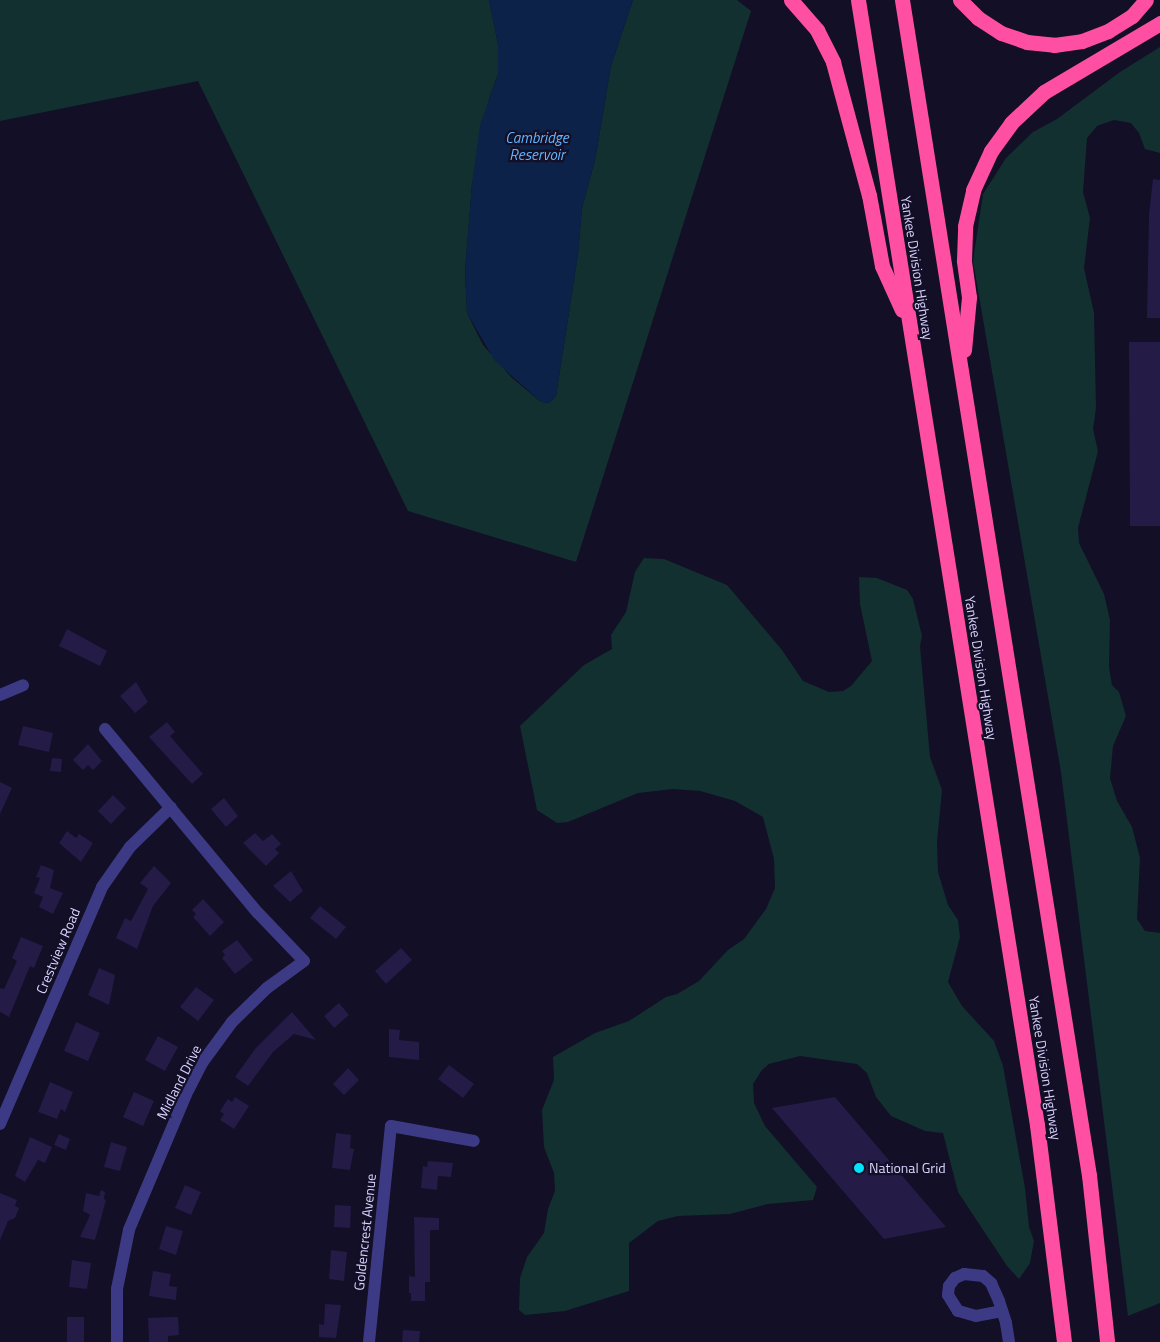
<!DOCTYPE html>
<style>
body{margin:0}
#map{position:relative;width:1160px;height:1342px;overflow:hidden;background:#130f26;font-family:"Titillium Web",sans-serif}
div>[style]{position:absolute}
.green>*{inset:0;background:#12302f}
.water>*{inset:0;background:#0c2248}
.building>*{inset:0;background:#241b47}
.minor>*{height:12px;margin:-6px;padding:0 6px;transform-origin:6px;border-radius:6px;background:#3d3a85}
.highway>*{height:15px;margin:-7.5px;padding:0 7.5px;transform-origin:7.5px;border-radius:7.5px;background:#ff4fa3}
.dots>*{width:14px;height:14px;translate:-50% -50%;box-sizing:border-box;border:2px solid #130f26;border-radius:50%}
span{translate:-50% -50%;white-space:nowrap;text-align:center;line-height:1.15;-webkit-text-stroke:4.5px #130f26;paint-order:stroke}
.street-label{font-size:14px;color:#d9d4ff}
.poi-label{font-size:14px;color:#d9d4ff}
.left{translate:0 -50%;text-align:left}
.water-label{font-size:15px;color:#62b6ff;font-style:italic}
</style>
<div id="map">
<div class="green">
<i style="clip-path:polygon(0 0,489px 0,498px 44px,498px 74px,489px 99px,472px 184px,465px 272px,467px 313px,483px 345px,511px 377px,541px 402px,549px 403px,556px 396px,578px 254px,582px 208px,595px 160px,611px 66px,633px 0,737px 0,751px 11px,576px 562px,408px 511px,198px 81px,0 121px)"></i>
<i style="clip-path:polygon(1160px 47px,1160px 153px,1145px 149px,1139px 133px,1131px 123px,1114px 120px,1097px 126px,1087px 138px,1083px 192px,1090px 218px,1084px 268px,1094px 313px,1096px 408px,1093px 429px,1098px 451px,1078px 528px,1079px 543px,1104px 594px,1110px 620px,1109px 667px,1112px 685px,1119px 692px,1126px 716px,1113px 746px,1110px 778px,1117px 801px,1132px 827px,1140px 858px,1137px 919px,1145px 931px,1160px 933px,1160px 1303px,1128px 1316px,1061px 772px,973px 261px,983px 194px,1006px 158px,1033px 132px,1057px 119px,1120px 72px)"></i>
<i style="clip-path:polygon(644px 558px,664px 559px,727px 585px,782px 650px,803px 681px,829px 692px,843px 691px,851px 686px,872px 661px,860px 604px,859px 577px,877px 578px,907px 590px,913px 599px,922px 636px,920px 646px,930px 757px,942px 790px,937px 842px,938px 872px,948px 905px,958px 920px,960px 937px,948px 982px,962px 1006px,994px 1041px,1003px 1066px,1025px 1188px,1029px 1227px,1034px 1241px,1030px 1263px,1019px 1279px,1007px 1266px,958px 1192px,943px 1133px,925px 1131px,891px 1116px,876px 1097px,867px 1073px,857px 1064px,800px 1056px,769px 1064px,762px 1070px,753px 1084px,754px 1103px,765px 1126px,817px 1187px,813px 1200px,768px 1204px,730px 1214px,678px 1216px,658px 1221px,629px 1243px,629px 1291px,565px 1311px,525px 1315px,519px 1310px,520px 1278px,527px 1257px,544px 1233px,548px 1209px,555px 1191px,554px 1173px,544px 1147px,542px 1110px,554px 1080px,553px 1057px,595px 1033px,629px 1021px,666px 997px,677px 994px,699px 981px,728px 950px,744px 939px,766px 909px,775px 888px,774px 859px,763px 817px,735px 801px,700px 791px,673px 789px,638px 793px,568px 822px,557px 823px,537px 810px,520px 726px,584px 665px,612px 649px,611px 635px,626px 612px,635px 572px)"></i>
</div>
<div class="water">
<i style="clip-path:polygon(489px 0,633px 0,611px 66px,595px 160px,582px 208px,578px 254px,556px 396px,549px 403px,541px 402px,495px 361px,467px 313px,465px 272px,472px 184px,480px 125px,498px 74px,498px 44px)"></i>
</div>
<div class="building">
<i style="clip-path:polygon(1153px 179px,1160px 180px,1160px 318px,1147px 318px,1149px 214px)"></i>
<i style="clip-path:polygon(1129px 342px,1160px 342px,1160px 526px,1130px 526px)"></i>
<i style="clip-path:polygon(67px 629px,107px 651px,100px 666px,59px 646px)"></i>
<i style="clip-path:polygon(136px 682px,148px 702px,135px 713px,120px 696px)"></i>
<i style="clip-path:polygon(167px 722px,175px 732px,170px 736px,203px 774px,192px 784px,149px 737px)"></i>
<i style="clip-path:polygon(23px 726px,53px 733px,49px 752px,18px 745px)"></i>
<i style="clip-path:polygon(88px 744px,102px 761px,93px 770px,88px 765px,83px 770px,73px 760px)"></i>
<i style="clip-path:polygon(52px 758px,62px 759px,61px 772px,50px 771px)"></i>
<i style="clip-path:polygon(0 782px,12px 788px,0 814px)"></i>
<i style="clip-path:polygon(113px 795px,126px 808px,111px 824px,98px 811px)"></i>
<i style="clip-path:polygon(224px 798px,238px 816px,226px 827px,211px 809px)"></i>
<i style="clip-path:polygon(67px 831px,76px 838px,79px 834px,93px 843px,81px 862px,59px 843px)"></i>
<i style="clip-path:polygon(255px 833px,263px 841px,272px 834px,281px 844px,275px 849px,279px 853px,266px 866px,243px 843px)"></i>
<i style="clip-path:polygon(41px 865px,54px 870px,50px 888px,63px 893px,53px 914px,39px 907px,43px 897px,34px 893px,40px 878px,36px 877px)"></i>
<i style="clip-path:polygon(154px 866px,171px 883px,153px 906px,137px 949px,116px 938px,125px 918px,131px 921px,148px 889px,140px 883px)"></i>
<i style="clip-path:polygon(291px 871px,303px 891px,290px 902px,273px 886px)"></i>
<i style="clip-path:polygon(203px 899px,224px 922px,210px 936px,193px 917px,196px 914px,192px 910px)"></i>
<i style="clip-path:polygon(320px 906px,346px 927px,336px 939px,310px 918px)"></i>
<i style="clip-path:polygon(21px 937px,43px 946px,34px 968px,30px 966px,9px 1017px,0 1012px,0 988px,4px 989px,17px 961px,12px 958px)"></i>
<i style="clip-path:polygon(237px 940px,253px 960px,235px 974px,222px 958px,225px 955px,222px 951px)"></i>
<i style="clip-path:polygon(401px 948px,412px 960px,386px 984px,375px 971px)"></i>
<i style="clip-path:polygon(99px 968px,115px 975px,109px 1005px,88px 995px)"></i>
<i style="clip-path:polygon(196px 987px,214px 1000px,198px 1021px,180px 1007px)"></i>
<i style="clip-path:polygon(339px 1003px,349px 1015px,334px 1028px,324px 1016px)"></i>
<i style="clip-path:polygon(292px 1012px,316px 1040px,294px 1034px,273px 1052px,248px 1086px,235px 1077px,255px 1049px)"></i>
<i style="clip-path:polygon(76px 1022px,100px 1033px,88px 1061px,64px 1051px)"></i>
<i style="clip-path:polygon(389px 1029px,400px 1030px,399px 1040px,419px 1042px,419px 1060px,389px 1057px)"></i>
<i style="clip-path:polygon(158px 1036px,178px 1047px,165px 1071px,145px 1060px)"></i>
<i style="clip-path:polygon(449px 1065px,474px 1084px,463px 1098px,438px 1079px)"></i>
<i style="clip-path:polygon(348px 1068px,359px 1080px,344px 1095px,333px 1084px)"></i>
<i style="clip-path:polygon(50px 1082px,73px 1092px,65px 1112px,61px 1109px,57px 1119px,38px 1112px)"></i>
<i style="clip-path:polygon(134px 1092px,154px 1101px,143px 1126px,123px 1117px)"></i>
<i style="clip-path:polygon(235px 1097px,249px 1106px,234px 1129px,220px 1120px,224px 1114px,220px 1111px,228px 1099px,232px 1102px)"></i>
<i style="clip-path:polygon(835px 1097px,946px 1227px,884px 1239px,772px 1108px)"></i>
<i style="clip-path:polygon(336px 1133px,351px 1135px,350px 1148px,354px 1149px,350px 1170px,332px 1168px)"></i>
<i style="clip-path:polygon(59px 1134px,70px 1139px,66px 1150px,54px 1145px)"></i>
<i style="clip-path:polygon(30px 1137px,52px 1147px,45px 1163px,38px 1160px,25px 1182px,15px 1176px)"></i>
<i style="clip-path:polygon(111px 1142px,127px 1147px,120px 1171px,104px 1167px)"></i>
<i style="clip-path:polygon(428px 1161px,453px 1163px,451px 1177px,438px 1176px,437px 1190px,421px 1188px,423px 1166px,427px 1167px)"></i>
<i style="clip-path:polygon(185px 1185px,201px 1192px,191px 1215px,175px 1208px)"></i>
<i style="clip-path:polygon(101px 1190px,105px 1192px,104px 1199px,106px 1200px,95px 1240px,80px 1237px,90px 1215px,83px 1211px,86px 1193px,99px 1196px)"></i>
<i style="clip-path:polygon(0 1193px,17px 1200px,15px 1206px,19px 1208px,15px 1218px,8px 1221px,0 1240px)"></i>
<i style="clip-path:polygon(335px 1205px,351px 1206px,350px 1228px,334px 1227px)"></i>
<i style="clip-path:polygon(414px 1217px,439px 1218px,439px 1230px,430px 1230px,430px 1282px,425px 1282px,425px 1301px,411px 1301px,411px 1293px,409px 1293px,409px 1276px,415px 1277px)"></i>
<i style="clip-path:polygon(166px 1226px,183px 1231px,176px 1255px,159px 1249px)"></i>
<i style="clip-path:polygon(331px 1250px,347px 1252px,344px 1281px,329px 1279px)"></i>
<i style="clip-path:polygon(72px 1260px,91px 1263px,87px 1289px,69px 1287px)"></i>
<i style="clip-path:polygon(153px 1271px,171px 1274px,169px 1286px,177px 1287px,176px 1300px,149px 1296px)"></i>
<i style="clip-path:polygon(325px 1304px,341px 1305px,336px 1338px,319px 1337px,319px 1324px,324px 1325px)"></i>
<i style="clip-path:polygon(67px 1317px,84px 1317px,84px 1342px,67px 1342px)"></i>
<i style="clip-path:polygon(173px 1317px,178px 1317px,179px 1335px,168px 1336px,168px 1342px,149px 1342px,148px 1318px)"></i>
<i style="clip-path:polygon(403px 1330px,420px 1331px,419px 1342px,402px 1342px)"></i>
</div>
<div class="minor">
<i style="left:0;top:695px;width:25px;rotate:-23deg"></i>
<i style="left:105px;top:729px;width:239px;rotate:50.3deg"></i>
<i style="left:258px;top:913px;width:66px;rotate:46.2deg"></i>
<i style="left:304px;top:961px;width:46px;rotate:143.9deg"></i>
<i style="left:267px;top:988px;width:49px;rotate:135.8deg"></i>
<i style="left:232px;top:1022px;width:51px;rotate:126.2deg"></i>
<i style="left:202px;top:1063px;width:30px;rotate:117deg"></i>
<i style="left:188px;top:1090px;width:152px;rotate:112.9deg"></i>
<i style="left:129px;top:1230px;width:60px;rotate:101.5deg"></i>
<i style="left:117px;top:1289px;width:53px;rotate:90deg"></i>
<i style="left:0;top:1124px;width:258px;rotate:-66.7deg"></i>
<i style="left:102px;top:887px;width:49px;rotate:-55deg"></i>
<i style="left:130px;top:847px;width:57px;rotate:-44.3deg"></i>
<i style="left:1002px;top:1311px;width:26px;rotate:169deg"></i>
<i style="left:976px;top:1316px;width:19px;rotate:-164deg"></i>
<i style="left:958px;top:1311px;width:19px;rotate:-122deg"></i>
<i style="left:948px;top:1295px;width:9px;rotate:-84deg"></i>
<i style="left:949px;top:1286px;width:10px;rotate:-53deg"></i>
<i style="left:955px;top:1278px;width:10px;rotate:-24deg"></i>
<i style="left:964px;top:1274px;width:19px;rotate:6deg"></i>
<i style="left:983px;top:1276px;width:11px;rotate:41deg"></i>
<i style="left:991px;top:1283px;width:20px;rotate:66deg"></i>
<i style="left:999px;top:1301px;width:23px;rotate:72deg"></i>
<i style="left:1006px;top:1323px;width:19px;rotate:81deg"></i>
<i style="left:369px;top:1342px;width:217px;rotate:-84.2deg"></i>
<i style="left:391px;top:1126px;width:84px;rotate:10.2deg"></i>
</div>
<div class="highway">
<i style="left:791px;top:0;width:40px;rotate:49deg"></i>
<i style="left:817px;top:30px;width:36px;rotate:63deg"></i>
<i style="left:833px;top:62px;width:138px;rotate:74.9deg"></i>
<i style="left:869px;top:195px;width:72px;rotate:79.6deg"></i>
<i style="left:882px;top:266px;width:48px;rotate:65.6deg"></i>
<i style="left:858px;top:0;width:1139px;rotate:80.96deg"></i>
<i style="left:1037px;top:1125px;width:219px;rotate:82.9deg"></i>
<i style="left:902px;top:0;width:1190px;rotate:80.96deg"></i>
<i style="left:1089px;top:1175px;width:168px;rotate:83.8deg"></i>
<i style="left:960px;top:0;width:25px;rotate:45deg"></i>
<i style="left:978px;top:18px;width:27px;rotate:33deg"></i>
<i style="left:1001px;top:33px;width:28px;rotate:19deg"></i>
<i style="left:1027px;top:42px;width:27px;rotate:6deg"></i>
<i style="left:1054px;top:45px;width:28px;rotate:-8deg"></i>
<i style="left:1082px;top:41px;width:28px;rotate:-21deg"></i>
<i style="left:1108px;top:31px;width:28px;rotate:-32deg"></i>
<i style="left:1132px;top:16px;width:21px;rotate:-49deg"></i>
<i style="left:964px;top:350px;width:53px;rotate:-84.6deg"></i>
<i style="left:969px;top:297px;width:37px;rotate:-98deg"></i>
<i style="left:964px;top:260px;width:34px;rotate:-88deg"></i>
<i style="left:965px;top:226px;width:37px;rotate:-77deg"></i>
<i style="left:973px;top:190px;width:43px;rotate:-65.2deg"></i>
<i style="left:991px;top:151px;width:34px;rotate:-54deg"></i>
<i style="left:1011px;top:123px;width:45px;rotate:-43.2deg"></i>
<i style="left:1044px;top:92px;width:135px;rotate:-30.7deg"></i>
</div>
<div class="dots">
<i style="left:859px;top:1168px;background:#00e5ff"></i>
</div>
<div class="street-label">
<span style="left:917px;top:268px;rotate:81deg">Yankee Division Highway</span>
<span style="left:981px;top:668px;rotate:81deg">Yankee Division Highway</span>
<span style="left:58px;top:951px;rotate:-67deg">Crestview Road</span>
<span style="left:1045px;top:1068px;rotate:81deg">Yankee Division Highway</span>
<span style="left:179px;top:1082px;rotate:-63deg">Midland Drive</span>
<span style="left:365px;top:1232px;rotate:-84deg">Goldencrest Avenue</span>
</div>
<div class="poi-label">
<span class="left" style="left:869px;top:1168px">National Grid</span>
</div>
<div class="water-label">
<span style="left:537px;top:146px">Cambridge<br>Reservoir</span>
</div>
</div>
